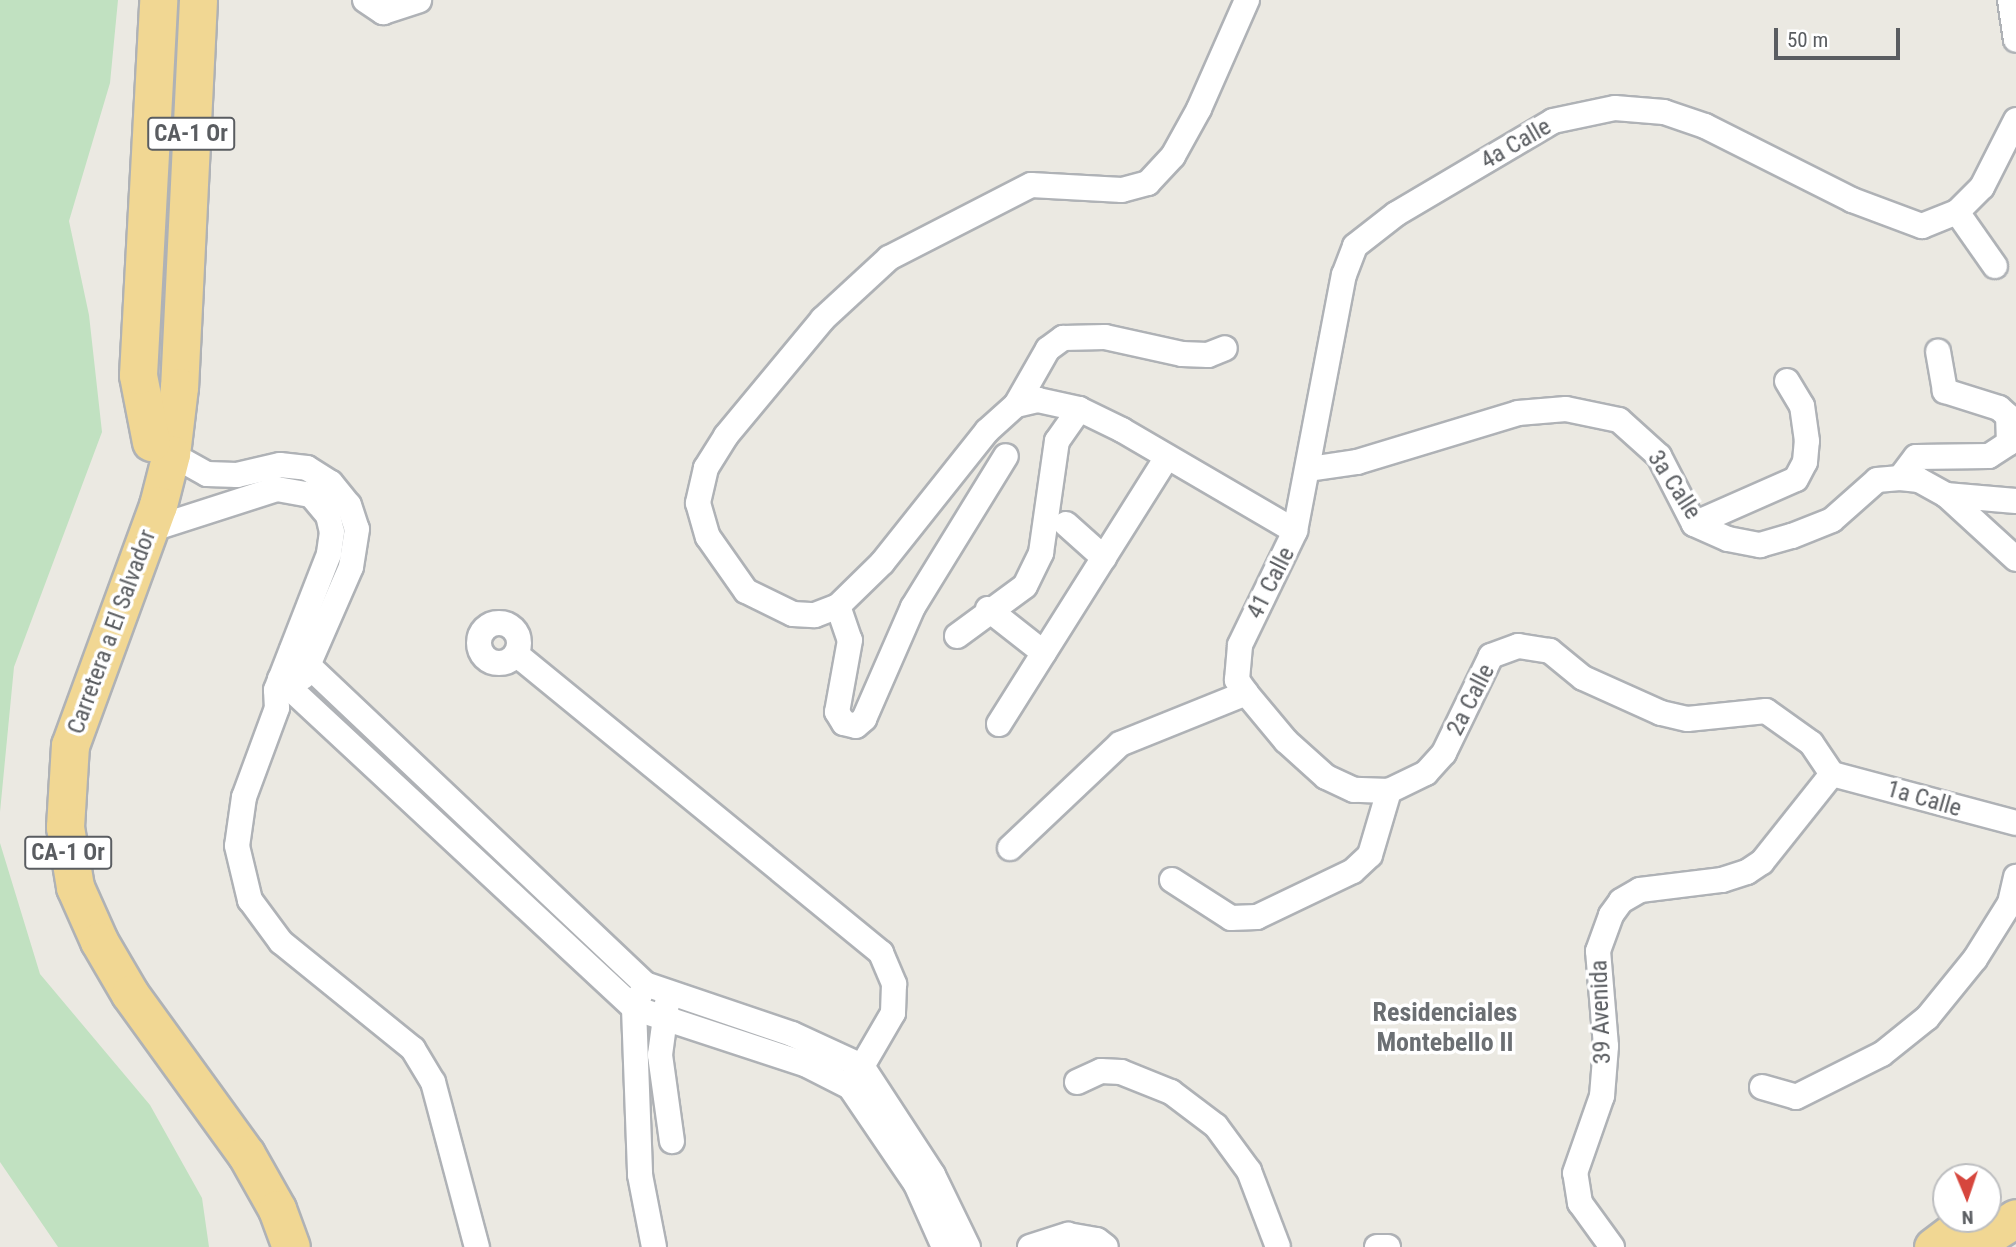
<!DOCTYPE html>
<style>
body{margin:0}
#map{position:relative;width:2016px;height:1247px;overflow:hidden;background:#ebe9e2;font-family:"Roboto Condensed",sans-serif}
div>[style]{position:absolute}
.green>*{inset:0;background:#c1e1c1}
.roads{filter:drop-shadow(2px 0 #afb2b6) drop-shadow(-2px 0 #afb2b6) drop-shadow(0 2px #afb2b6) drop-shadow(0 -2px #afb2b6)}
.minor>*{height:24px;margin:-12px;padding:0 12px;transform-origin:12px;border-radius:12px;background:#fff}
.minor>.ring{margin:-12px;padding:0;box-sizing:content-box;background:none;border:24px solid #fff;border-radius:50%}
.highway>*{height:37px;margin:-18.5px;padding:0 18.5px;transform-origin:18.5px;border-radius:18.5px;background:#f1d793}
span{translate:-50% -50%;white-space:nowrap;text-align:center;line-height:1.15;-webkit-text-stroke:7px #fff;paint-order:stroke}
.shield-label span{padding:2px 5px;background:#fff;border:2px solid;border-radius:5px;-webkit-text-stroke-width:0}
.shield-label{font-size:23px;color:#5a5d61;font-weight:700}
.street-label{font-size:24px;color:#5a5d61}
.neighbourhood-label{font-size:26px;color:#6b6f73;font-weight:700}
.north{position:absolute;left:1932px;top:1163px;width:70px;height:70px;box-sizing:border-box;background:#fff;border:2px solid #bdbec0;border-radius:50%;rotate:178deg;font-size:19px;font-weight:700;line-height:28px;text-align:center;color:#5a5d61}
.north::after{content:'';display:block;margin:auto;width:24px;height:32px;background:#d6463d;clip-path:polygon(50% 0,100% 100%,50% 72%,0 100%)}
.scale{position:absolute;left:1774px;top:28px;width:126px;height:32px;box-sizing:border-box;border:4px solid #5a5d61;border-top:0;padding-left:9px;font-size:21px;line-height:24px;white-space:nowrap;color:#5a5d61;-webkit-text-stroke:5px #fff;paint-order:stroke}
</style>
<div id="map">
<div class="green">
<i style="clip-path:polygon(0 0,118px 0,110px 83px,69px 221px,89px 315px,102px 432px,14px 667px,0 812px)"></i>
<i style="clip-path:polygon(0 843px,40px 974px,150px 1105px,202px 1198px,209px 1247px,58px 1247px,0 1162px)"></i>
</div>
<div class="roads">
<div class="minor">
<i style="left:365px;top:0;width:22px;rotate:34deg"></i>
<i style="left:383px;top:12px;width:38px;rotate:-18deg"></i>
<i style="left:1247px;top:0;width:119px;rotate:113.8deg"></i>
<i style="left:1199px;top:109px;width:54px;rotate:119deg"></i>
<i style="left:1173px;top:156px;width:37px;rotate:133deg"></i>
<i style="left:1148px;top:183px;width:27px;rotate:165deg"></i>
<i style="left:1122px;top:190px;width:91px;rotate:-176.9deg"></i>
<i style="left:1031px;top:185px;width:160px;rotate:152.8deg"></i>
<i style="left:889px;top:258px;width:90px;rotate:137.3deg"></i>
<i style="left:823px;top:319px;width:152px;rotate:129.7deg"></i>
<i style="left:726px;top:436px;width:38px;rotate:122deg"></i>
<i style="left:706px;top:468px;width:36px;rotate:103deg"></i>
<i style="left:698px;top:503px;width:35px;rotate:74deg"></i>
<i style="left:708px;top:537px;width:66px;rotate:54.9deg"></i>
<i style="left:746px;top:591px;width:52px;rotate:26.1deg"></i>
<i style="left:793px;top:614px;width:22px;rotate:3deg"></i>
<i style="left:815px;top:615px;width:25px;rotate:-21deg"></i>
<i style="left:838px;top:606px;width:62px;rotate:-44.3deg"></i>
<i style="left:882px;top:563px;width:169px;rotate:-51.5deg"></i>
<i style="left:987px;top:431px;width:39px;rotate:-42deg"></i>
<i style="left:1016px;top:405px;width:23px;rotate:-13deg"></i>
<i style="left:1038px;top:400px;width:42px;rotate:12.4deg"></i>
<i style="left:1079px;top:409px;width:48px;rotate:26deg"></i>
<i style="left:1122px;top:430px;width:200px;rotate:30.3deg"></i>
<i style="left:2010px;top:0;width:40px;rotate:81.5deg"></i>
<i style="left:1957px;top:212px;width:66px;rotate:54.9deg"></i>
<i style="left:1016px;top:405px;width:64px;rotate:-60.3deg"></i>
<i style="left:1048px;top:349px;width:19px;rotate:-36deg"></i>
<i style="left:1063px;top:338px;width:42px;rotate:-1.4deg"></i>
<i style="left:1105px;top:337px;width:79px;rotate:12.4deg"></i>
<i style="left:1182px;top:354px;width:26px;rotate:2deg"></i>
<i style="left:1208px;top:355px;width:18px;rotate:-22deg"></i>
<i style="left:171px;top:454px;width:41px;rotate:29.1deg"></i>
<i style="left:207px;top:474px;width:30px;rotate:2deg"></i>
<i style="left:237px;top:475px;width:44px;rotate:-13.1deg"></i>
<i style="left:280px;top:465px;width:27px;rotate:6deg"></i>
<i style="left:307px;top:468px;width:28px;rotate:32deg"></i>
<i style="left:331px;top:483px;width:28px;rotate:51deg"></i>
<i style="left:349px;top:505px;width:25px;rotate:72deg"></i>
<i style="left:357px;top:529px;width:38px;rotate:99deg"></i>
<i style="left:351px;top:567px;width:120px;rotate:113.6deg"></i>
<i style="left:1309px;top:469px;width:49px;rotate:-8.3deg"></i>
<i style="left:1357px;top:462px;width:168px;rotate:-16.9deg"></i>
<i style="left:1518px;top:413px;width:48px;rotate:-4.8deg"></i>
<i style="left:1566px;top:409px;width:54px;rotate:11.7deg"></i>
<i style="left:1619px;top:420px;width:54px;rotate:42deg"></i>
<i style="left:1659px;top:456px;width:76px;rotate:62.8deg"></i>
<i style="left:1694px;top:524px;width:37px;rotate:24deg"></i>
<i style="left:1728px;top:539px;width:33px;rotate:11deg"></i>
<i style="left:1760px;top:545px;width:33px;rotate:-16deg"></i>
<i style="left:1792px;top:536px;width:43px;rotate:-21.8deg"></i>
<i style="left:1832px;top:520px;width:60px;rotate:-41.6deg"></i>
<i style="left:1877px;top:480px;width:23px;rotate:-5deg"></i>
<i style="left:1900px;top:478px;width:19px;rotate:6deg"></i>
<i style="left:1919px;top:480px;width:31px;rotate:29deg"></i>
<i style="left:1946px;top:495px;width:95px;rotate:42.4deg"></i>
<i style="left:1900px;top:478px;width:26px;rotate:-53deg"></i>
<i style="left:1916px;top:457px;width:73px;rotate:-0.8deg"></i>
<i style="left:1989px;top:456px;width:24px;rotate:-33deg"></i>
<i style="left:2009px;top:443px;width:27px;rotate:-92deg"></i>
<i style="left:2008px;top:416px;width:12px;rotate:-138deg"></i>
<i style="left:1999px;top:408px;width:57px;rotate:-162.5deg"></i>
<i style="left:1945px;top:391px;width:40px;rotate:-100deg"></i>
<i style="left:1946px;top:495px;width:70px;rotate:4.9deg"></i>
<i style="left:1066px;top:524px;width:51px;rotate:41.8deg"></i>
<i style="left:1694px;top:524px;width:111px;rotate:-23.8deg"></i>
<i style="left:1796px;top:479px;width:19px;rotate:-62deg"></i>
<i style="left:1805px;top:462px;width:21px;rotate:-85deg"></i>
<i style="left:1807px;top:441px;width:35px;rotate:-98deg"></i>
<i style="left:1802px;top:406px;width:29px;rotate:-121deg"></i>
<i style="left:149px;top:530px;width:134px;rotate:-17.8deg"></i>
<i style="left:277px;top:489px;width:35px;rotate:10deg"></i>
<i style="left:311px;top:495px;width:26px;rotate:50deg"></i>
<i style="left:328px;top:515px;width:17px;rotate:77deg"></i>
<i style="left:332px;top:532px;width:22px;rotate:98deg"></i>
<i style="left:329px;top:554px;width:146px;rotate:111.3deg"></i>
<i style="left:276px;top:690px;width:18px;rotate:87deg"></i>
<i style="left:277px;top:708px;width:95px;rotate:110.3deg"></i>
<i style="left:244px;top:797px;width:49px;rotate:98.1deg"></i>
<i style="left:237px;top:846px;width:56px;rotate:76.5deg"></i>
<i style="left:250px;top:900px;width:52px;rotate:53.6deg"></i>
<i style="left:281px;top:942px;width:170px;rotate:39deg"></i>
<i style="left:413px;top:1049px;width:39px;rotate:59deg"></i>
<i style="left:433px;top:1082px;width:171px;rotate:75.1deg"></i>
<i style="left:838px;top:606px;width:36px;rotate:71deg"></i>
<i style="left:850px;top:640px;width:73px;rotate:100.2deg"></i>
<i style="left:837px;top:712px;width:13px;rotate:58deg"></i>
<i style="left:844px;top:723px;width:12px;rotate:14deg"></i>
<i style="left:856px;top:726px;width:11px;rotate:-41deg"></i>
<i style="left:864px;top:719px;width:122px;rotate:-66.4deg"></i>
<i style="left:913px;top:607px;width:177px;rotate:-58.4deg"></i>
<i style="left:988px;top:609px;width:71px;rotate:38.2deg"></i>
<i class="ring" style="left:479px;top:623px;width:16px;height:16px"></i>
<i style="left:957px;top:636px;width:84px;rotate:-36.3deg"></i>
<i style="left:1025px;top:586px;width:37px;rotate:-64deg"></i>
<i style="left:1041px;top:553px;width:113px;rotate:-81.9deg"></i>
<i style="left:1057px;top:441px;width:39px;rotate:-55deg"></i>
<i style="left:292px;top:650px;width:486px;rotate:43.4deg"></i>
<i style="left:645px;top:984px;width:155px;rotate:18.8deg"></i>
<i style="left:792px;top:1034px;width:77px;rotate:24.6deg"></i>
<i style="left:862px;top:1066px;width:130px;rotate:56.9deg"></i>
<i style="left:933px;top:1175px;width:80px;rotate:64.1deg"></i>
<i style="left:516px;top:654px;width:472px;rotate:39.3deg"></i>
<i style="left:881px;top:953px;width:34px;rotate:67deg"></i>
<i style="left:894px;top:984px;width:29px;rotate:92deg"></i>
<i style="left:893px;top:1013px;width:78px;rotate:120.2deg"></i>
<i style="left:280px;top:679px;width:483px;rotate:42.9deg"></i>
<i style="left:634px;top:1008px;width:182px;rotate:18.2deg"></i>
<i style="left:807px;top:1065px;width:48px;rotate:27.1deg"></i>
<i style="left:850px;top:1087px;width:117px;rotate:55.8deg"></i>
<i style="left:916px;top:1184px;width:69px;rotate:66deg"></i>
<i style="left:999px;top:724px;width:315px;rotate:-57.8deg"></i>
<i style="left:1832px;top:774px;width:37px;rotate:-124deg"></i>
<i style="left:1811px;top:743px;width:55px;rotate:-144.6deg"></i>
<i style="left:1766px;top:711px;width:79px;rotate:174.2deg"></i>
<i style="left:1687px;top:719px;width:27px;rotate:-167deg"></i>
<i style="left:1661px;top:713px;width:85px;rotate:-155.8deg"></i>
<i style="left:1583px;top:678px;width:43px;rotate:-140.7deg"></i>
<i style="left:1550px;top:651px;width:32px;rotate:-171deg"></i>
<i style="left:1518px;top:646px;width:29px;rotate:160deg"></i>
<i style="left:1491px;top:656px;width:108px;rotate:115.9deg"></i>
<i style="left:1444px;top:753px;width:27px;rotate:132deg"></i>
<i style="left:1426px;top:773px;width:41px;rotate:154.1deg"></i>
<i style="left:1389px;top:791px;width:35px;rotate:-178deg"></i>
<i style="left:1354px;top:790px;width:31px;rotate:-155deg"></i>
<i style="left:1326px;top:777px;width:54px;rotate:-138deg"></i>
<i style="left:1286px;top:741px;width:62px;rotate:-129.8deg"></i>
<i style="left:1246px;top:693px;width:16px;rotate:-125deg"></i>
<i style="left:1237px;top:680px;width:35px;rotate:-85deg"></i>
<i style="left:1240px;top:645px;width:127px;rotate:-64.2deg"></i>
<i style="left:1295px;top:531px;width:261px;rotate:-79.2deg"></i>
<i style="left:1344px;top:275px;width:31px;rotate:-69deg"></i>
<i style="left:1355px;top:246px;width:52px;rotate:-38deg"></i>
<i style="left:1396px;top:214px;width:182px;rotate:-30.6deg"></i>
<i style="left:1553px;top:121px;width:63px;rotate:-11.8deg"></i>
<i style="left:1615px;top:108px;width:49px;rotate:4.7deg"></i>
<i style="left:1664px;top:112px;width:43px;rotate:18.9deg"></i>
<i style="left:1705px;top:126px;width:165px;rotate:26.7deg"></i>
<i style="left:1852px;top:200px;width:75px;rotate:20.4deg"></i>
<i style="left:1922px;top:226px;width:38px;rotate:-22deg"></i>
<i style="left:1957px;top:212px;width:35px;rotate:-45deg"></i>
<i style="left:1982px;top:187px;width:75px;rotate:-63.1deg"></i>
<i style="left:1832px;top:774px;width:190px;rotate:14.9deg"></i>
<i style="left:1010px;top:848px;width:151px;rotate:-43.4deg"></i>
<i style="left:1120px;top:744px;width:136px;rotate:-22deg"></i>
<i style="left:1172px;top:880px;width:70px;rotate:32.8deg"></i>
<i style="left:1231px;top:918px;width:26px;rotate:-2deg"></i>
<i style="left:1257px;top:917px;width:106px;rotate:-25.6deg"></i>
<i style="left:1353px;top:871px;width:23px;rotate:-43deg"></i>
<i style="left:1370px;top:855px;width:67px;rotate:-73.5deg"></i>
<i style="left:640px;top:995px;width:14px;rotate:115deg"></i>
<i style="left:634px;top:1008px;width:167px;rotate:87.9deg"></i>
<i style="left:640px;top:1175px;width:73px;rotate:79deg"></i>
<i style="left:667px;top:1003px;width:52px;rotate:97.7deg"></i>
<i style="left:660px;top:1055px;width:87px;rotate:82.1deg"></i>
<i style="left:1077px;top:1082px;width:26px;rotate:-25deg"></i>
<i style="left:1101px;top:1071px;width:20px;rotate:3deg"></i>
<i style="left:1121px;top:1072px;width:54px;rotate:21.8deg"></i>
<i style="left:1171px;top:1092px;width:56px;rotate:37.1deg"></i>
<i style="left:1216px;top:1126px;width:56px;rotate:53.7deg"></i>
<i style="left:1249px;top:1171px;width:81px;rotate:69.1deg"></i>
<i style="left:1762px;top:1087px;width:35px;rotate:16deg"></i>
<i style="left:1796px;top:1097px;width:96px;rotate:-26.6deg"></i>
<i style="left:1882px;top:1054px;width:58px;rotate:-38.7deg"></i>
<i style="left:1927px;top:1018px;width:76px;rotate:-50.9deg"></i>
<i style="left:1975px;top:959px;width:66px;rotate:-58deg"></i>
<i style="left:2010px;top:903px;width:27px;rotate:-77deg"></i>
<i style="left:1030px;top:1247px;width:40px;rotate:-18deg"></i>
<i style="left:1068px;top:1235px;width:29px;rotate:10deg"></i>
<i style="left:1097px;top:1240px;width:11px;rotate:38deg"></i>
<i style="left:1377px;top:1247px;width:11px"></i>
<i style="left:1612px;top:1247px;width:54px;rotate:-126deg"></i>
<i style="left:1580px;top:1203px;width:30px;rotate:-99deg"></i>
<i style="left:1575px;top:1173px;width:82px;rotate:-70.7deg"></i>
<i style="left:1602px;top:1096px;width:50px;rotate:-85.4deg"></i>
<i style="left:1606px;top:1046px;width:95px;rotate:-94.8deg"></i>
<i style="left:1598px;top:951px;width:38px;rotate:-70deg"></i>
<i style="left:1611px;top:915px;width:17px;rotate:-54deg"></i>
<i style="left:1621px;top:901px;width:22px;rotate:-30deg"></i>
<i style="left:1640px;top:890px;width:83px;rotate:-7deg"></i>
<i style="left:1722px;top:880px;width:26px;rotate:-18deg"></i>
<i style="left:1747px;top:872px;width:18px;rotate:-34deg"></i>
<i style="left:1762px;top:862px;width:112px;rotate:-51.5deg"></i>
</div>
<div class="highway">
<i style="left:198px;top:0;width:387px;rotate:92.8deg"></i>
<i style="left:179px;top:387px;width:67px;rotate:96.8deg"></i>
<i style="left:171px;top:454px;width:53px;rotate:104.3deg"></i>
<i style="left:158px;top:505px;width:256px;rotate:110.1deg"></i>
<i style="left:70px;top:745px;width:82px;rotate:93.5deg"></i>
<i style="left:65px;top:827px;width:61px;rotate:80.5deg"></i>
<i style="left:75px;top:887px;width:59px;rotate:66deg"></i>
<i style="left:99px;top:941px;width:61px;rotate:59.7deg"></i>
<i style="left:130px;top:994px;width:198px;rotate:54.1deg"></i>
<i style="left:246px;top:1154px;width:63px;rotate:60.6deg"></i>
<i style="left:277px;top:1209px;width:40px;rotate:69.8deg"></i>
<i style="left:151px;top:442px;width:68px;rotate:-101deg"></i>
<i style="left:138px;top:375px;width:376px;rotate:-86.9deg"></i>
<i style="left:1933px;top:1247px;width:46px;rotate:-37.1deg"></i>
<i style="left:1970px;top:1247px;width:54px;rotate:-32.2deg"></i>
</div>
</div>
<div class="shield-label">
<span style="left:191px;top:134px">CA-1 Or</span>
<span style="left:68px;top:853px">CA-1 Or</span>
</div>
<div class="street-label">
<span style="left:1516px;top:144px;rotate:-30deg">4a Calle</span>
<span style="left:1674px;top:485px;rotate:57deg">3a Calle</span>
<span style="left:1271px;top:583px;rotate:-63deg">41 Calle</span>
<span style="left:112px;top:632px;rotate:-70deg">Carretera a El Salvador</span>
<span style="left:1471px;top:700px;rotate:-63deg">2a Calle</span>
<span style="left:1924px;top:799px;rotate:16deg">1a Calle</span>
<span style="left:1601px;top:1012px;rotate:-92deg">39 Avenida</span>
</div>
<div class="neighbourhood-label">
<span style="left:1445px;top:1028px">Residenciales<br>Montebello II</span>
</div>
<div class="north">N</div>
<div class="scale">50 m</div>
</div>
